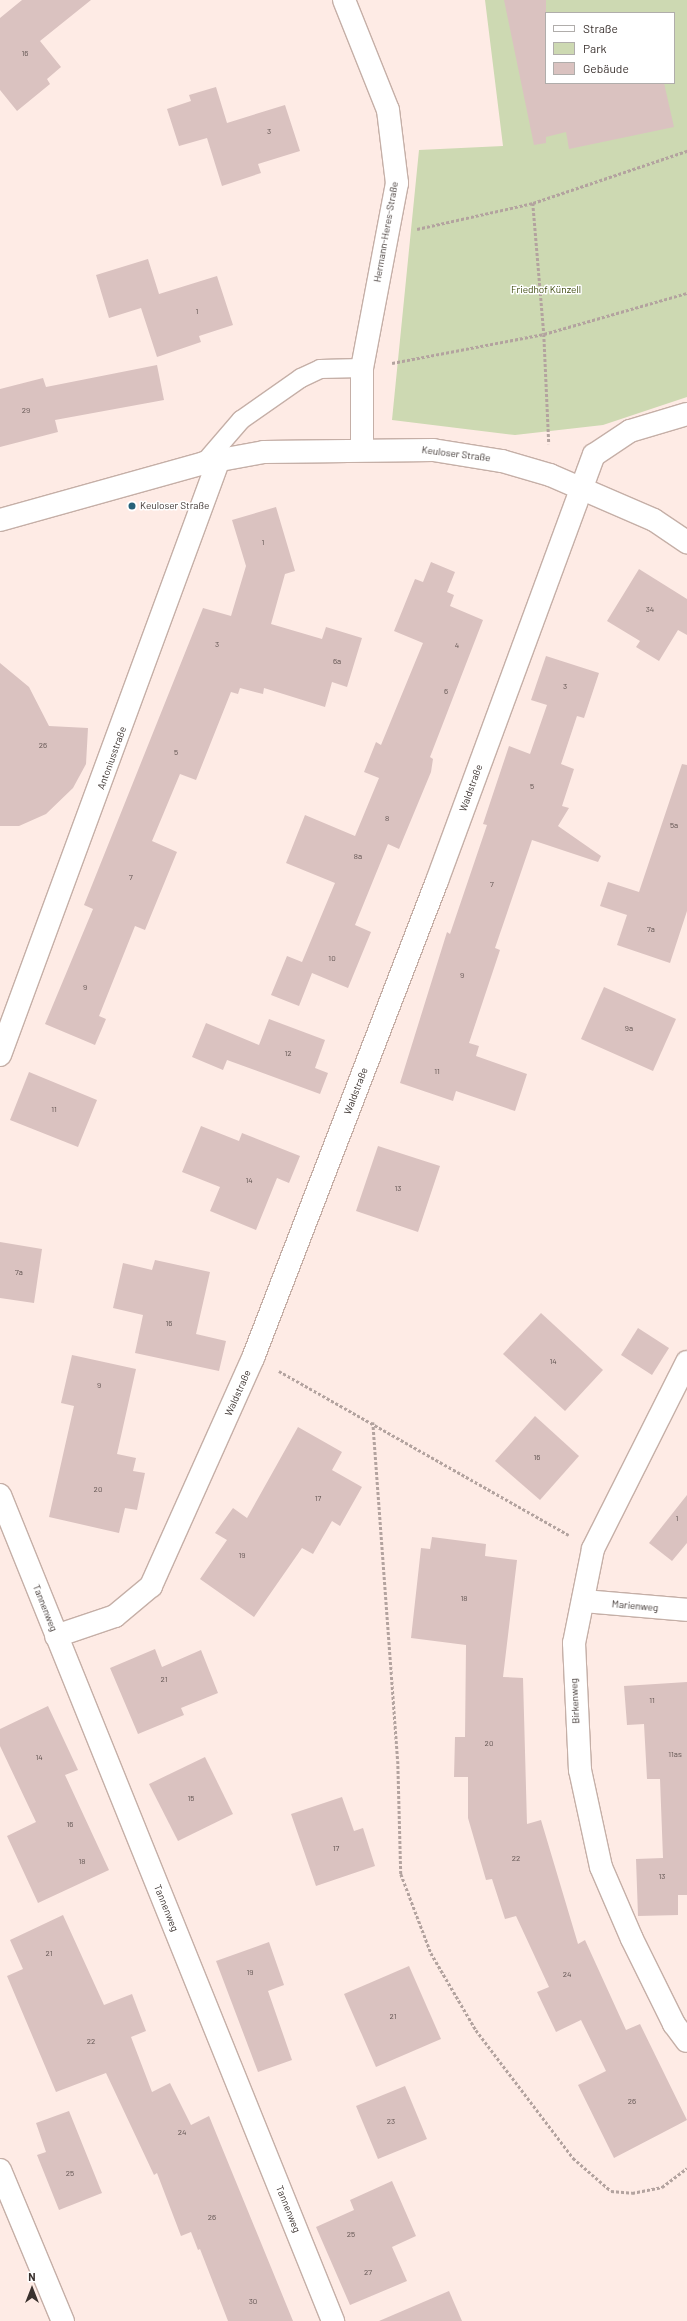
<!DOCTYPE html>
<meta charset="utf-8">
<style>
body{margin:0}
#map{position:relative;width:687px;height:2321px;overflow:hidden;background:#feebe5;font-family:Barlow,sans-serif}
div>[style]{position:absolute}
.green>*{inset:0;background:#cdd9b2}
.building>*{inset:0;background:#dac2c0}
.path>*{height:2.5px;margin-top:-1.25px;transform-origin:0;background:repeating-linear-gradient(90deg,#b3a39f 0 3px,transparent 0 5px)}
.roads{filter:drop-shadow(1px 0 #c5afa7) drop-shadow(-1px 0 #c5afa7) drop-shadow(0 1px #c5afa7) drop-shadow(0 -1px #c5afa7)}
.service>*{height:18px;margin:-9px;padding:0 9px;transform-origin:9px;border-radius:9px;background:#fff}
.minor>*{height:22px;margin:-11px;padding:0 11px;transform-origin:11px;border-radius:11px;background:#fff}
.tertiary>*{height:22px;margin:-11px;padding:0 11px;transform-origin:11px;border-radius:11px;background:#fff}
.dots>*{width:11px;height:11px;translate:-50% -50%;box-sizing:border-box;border:2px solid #fff;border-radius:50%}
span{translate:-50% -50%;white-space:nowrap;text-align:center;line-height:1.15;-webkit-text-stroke:3px #fff;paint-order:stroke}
.number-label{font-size:8px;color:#625552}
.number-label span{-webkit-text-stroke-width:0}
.street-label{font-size:10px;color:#3a312e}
.park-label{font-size:10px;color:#3c490c}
.poi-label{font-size:10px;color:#3a312e}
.left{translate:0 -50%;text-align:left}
.legend{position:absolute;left:545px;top:12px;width:130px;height:72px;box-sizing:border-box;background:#fff;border:1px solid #b0adab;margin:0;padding:5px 7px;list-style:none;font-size:12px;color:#3a312e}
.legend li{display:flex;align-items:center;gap:8px;height:20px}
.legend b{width:20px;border:1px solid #b0adab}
.north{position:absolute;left:12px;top:2269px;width:40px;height:40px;-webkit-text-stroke:3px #fff;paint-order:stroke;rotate:0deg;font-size:11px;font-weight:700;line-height:16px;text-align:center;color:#3a312e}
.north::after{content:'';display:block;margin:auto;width:14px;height:18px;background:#3a312e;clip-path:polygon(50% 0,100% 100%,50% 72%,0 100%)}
</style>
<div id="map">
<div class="green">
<i style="clip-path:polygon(evenodd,485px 0,687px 0,687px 397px,603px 425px,515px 435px,392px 420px,419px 150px,503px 146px,485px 0,546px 13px,674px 13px,674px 83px,546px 83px,546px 13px)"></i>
</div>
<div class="building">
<i style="clip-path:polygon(22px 0,91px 0,40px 41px,61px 67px,47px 79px,50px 84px,17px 111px,0 90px,0 18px)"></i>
<i style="clip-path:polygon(504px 0,546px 0,546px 83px,664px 83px,674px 127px,569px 149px,566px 132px,546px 137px,546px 143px,534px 145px)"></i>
<i style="clip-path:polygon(216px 87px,227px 123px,285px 105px,300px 151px,258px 164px,261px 173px,222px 186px,207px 138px,179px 146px,167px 109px,191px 101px,189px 95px)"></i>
<i style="clip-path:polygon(148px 259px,159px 294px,217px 276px,233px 325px,199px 336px,201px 342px,157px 357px,141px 308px,109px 318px,96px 275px)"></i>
<i style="clip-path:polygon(157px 365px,164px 400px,55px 420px,58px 432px,0 447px,0 389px,43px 378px,46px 387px)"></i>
<i style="clip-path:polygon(276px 507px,295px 571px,285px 574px,271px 624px,322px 639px,326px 627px,362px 638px,347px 687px,332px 682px,325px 707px,264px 688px,263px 694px,240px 688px,238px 694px,231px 692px,196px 780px,180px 774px,152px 841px,177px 852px,145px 930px,135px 926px,99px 1016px,106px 1019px,95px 1045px,45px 1024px,93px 909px,84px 905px,203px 608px,231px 616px,246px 566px,232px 520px)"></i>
<i style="clip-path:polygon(431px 562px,455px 572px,447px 592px,454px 595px,450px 606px,483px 620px,430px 757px,433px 759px,431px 772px,399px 849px,388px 844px,355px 925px,371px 932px,348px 988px,312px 973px,299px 1006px,271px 995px,287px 956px,302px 962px,335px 883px,286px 863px,305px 815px,355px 836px,379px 778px,364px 772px,376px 742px,381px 745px,423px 643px,394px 631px,415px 579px,423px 582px)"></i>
<i style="clip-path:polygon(639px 569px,687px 599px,687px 635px,678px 630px,659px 661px,636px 647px,640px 641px,607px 621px)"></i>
<i style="clip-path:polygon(546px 656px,599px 673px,584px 718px,577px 716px,561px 764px,574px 769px,562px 806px,569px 808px,558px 826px,601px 856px,598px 862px,532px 840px,495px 948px,500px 950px,469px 1043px,479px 1046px,476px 1056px,527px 1074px,515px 1111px,456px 1091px,453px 1101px,400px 1083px,447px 932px,450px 934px,487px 825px,483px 824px,509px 746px,530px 754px,547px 705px,531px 700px)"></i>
<i style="clip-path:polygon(0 663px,29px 687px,49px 726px,88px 728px,86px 764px,73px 788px,46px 814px,19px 826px,0 826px)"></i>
<i style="clip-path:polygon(682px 764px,687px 765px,687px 911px,670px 963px,617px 945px,627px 915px,600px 906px,608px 882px,639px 892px)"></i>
<i style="clip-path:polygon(604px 987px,676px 1019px,653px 1071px,581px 1039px)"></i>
<i style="clip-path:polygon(269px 1019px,325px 1040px,315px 1068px,328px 1073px,320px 1094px,227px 1060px,223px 1070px,192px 1057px,206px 1023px,259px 1045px)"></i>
<i style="clip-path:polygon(29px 1072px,97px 1100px,78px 1147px,10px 1120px)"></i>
<i style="clip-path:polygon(201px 1126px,239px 1141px,242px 1133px,300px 1156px,289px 1183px,277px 1178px,256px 1230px,210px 1211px,220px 1187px,182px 1172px)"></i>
<i style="clip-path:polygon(378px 1146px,440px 1166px,418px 1232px,356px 1211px)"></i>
<i style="clip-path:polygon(0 1242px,42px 1249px,34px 1303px,0 1298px)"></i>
<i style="clip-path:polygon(155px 1260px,210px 1272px,196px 1334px,226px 1341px,219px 1371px,135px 1353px,143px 1315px,113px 1308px,123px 1263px,152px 1270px)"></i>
<i style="clip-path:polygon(541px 1313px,603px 1370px,565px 1411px,503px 1354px)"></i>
<i style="clip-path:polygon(638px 1328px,669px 1348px,652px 1375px,621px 1355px)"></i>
<i style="clip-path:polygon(72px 1355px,136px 1369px,117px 1454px,136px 1458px,133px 1471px,145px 1473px,137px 1510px,125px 1508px,119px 1533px,49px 1517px,74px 1406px,61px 1403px)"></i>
<i style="clip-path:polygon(535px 1416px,579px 1456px,540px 1500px,495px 1461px)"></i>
<i style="clip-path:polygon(298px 1427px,342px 1452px,332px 1470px,362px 1487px,340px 1526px,332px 1521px,313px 1554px,302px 1548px,254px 1617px,200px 1579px,227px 1540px,215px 1533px,233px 1508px,247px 1518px)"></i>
<i style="clip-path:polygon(687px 1495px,687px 1543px,672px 1561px,649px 1543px)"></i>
<i style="clip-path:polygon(432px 1537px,486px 1544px,485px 1556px,517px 1560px,503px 1677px,523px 1678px,527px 1824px,541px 1820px,578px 1944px,585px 1940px,626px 2030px,640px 2024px,687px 2120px,614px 2158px,578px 2085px,606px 2071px,581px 2020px,556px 2032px,537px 1992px,549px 1987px,516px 1916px,505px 1919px,492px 1879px,486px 1880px,468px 1818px,468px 1777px,454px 1777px,455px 1737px,465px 1737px,466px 1645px,411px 1638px,421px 1548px,430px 1549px)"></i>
<i style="clip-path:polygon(155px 1649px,162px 1667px,201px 1650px,218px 1693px,181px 1708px,184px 1715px,138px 1734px,110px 1668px)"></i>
<i style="clip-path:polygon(687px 1682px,687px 1895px,678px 1895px,678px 1915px,638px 1916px,636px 1859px,663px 1858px,660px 1779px,647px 1779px,644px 1724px,627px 1725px,624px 1686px)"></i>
<i style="clip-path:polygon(48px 1706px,78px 1770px,65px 1775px,109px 1870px,38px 1903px,7px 1836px,36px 1822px,0 1746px,0 1729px)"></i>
<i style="clip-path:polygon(205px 1757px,233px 1814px,178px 1841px,149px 1784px)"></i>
<i style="clip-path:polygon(342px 1797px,354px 1831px,363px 1828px,375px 1866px,316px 1886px,291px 1814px)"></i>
<i style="clip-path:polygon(63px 1915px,104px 2005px,132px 1994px,146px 2031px,131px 2037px,152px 2092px,170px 2083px,191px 2125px,209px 2116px,293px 2321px,228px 2321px,200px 2249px,198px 2250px,191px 2232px,181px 2236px,157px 2173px,154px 2175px,106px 2073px,56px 2092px,7px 1976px,23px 1969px,10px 1940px)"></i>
<i style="clip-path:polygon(269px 1942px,284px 1985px,268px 1991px,292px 2060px,258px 2072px,216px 1961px)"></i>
<i style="clip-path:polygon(409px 1966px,441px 2039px,376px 2067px,344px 1994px)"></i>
<i style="clip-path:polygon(405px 2086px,427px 2139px,378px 2159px,356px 2106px)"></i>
<i style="clip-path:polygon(69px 2111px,102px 2193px,59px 2210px,37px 2155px,46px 2152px,36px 2123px)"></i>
<i style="clip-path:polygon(392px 2181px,416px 2236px,392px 2247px,407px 2281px,350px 2305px,316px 2227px,354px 2210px,350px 2200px)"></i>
<i style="clip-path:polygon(449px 2291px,462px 2321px,379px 2321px)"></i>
</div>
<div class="path">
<i style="left:533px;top:203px;width:131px;rotate:85.2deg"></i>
<i style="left:544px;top:334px;width:149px;rotate:-16deg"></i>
<i style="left:417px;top:229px;width:119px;rotate:-12.6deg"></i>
<i style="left:533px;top:203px;width:163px;rotate:-18.7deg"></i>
<i style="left:392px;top:363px;width:155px;rotate:-10.8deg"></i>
<i style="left:544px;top:334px;width:110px;rotate:87.4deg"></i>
<i style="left:279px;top:1371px;width:333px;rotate:29.5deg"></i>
<i style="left:373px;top:1422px;width:340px;rotate:85.8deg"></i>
<i style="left:398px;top:1761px;width:113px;rotate:88.5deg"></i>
<i style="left:401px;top:1874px;width:85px;rotate:69.2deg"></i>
<i style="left:431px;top:1953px;width:89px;rotate:59.7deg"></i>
<i style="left:476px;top:2030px;width:161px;rotate:52.8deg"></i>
<i style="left:573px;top:2158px;width:50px;rotate:41deg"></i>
<i style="left:611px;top:2191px;width:21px;rotate:5deg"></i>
<i style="left:632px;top:2193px;width:31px;rotate:-11deg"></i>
<i style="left:662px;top:2187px;width:31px;rotate:-37deg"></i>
</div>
<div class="roads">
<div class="service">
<i style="left:204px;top:463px;width:57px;rotate:-49.3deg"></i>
<i style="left:241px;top:420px;width:73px;rotate:-35deg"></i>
<i style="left:301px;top:378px;width:21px;rotate:-25deg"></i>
<i style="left:320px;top:369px;width:42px;rotate:-1.4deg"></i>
</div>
<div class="minor">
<i style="left:344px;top:0;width:118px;rotate:68.2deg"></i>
<i style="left:388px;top:110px;width:74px;rotate:83deg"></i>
<i style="left:397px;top:183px;width:188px;rotate:100.7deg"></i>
<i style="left:362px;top:368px;width:80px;rotate:90deg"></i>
<i style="left:0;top:1055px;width:635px;rotate:-69.82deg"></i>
<i style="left:687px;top:1362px;width:209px;rotate:116.7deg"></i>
<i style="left:593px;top:1549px;width:96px;rotate:101.4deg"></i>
<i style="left:574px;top:1643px;width:127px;rotate:87.3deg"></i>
<i style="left:580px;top:1770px;width:99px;rotate:77.8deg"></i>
<i style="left:601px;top:1867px;width:78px;rotate:66.7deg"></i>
<i style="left:632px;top:1939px;width:95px;rotate:63.7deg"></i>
<i style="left:674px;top:2024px;width:21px;rotate:53deg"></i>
<i style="left:0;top:1495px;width:891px;rotate:68.04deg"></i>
<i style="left:583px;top:1601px;width:104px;rotate:4.9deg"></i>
<i style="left:56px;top:1636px;width:62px;rotate:-18.7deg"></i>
<i style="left:115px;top:1616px;width:47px;rotate:-39.8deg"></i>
<i style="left:151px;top:1586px;width:250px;rotate:-65.9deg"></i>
<i style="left:253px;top:1358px;width:511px;rotate:-68.91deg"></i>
<i style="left:437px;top:881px;width:454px;rotate:-69.8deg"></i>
<i style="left:594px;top:455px;width:43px;rotate:-33.7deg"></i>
<i style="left:630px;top:431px;width:59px;rotate:-16.6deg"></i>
<i style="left:0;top:2170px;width:164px;rotate:67.4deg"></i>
</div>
<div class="tertiary">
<i style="left:0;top:520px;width:212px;rotate:-15.6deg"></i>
<i style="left:204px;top:463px;width:61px;rotate:-10.4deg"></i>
<i style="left:264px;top:452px;width:169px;rotate:-0.7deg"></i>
<i style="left:433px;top:450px;width:70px;rotate:9.1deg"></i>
<i style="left:502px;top:461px;width:50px;rotate:16.3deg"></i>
<i style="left:550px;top:475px;width:113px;rotate:23.4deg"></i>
<i style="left:654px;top:520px;width:40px;rotate:34deg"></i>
</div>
</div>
<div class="dots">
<i style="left:132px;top:506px;background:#26627a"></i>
</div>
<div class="number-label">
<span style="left:25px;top:54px">16</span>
<span style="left:269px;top:132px">3</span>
<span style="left:197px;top:312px">1</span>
<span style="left:26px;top:411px">29</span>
<span style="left:263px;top:543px">1</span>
<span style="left:650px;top:610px">34</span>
<span style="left:217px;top:645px">3</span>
<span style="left:457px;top:646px">4</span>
<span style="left:337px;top:662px">6a</span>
<span style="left:565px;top:687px">3</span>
<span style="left:446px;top:692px">6</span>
<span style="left:43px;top:746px">26</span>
<span style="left:176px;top:753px">5</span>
<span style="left:532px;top:787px">5</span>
<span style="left:387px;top:819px">8</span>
<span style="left:674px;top:826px">5a</span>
<span style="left:358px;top:857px">8a</span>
<span style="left:131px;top:878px">7</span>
<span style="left:492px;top:885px">7</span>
<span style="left:651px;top:930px">7a</span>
<span style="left:332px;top:959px">10</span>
<span style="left:462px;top:976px">9</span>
<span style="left:85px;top:988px">9</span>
<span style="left:629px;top:1029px">9a</span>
<span style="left:288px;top:1054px">12</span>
<span style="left:437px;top:1072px">11</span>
<span style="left:54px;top:1110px">11</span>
<span style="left:249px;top:1181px">14</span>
<span style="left:398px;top:1189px">13</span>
<span style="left:19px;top:1273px">7a</span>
<span style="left:169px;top:1324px">16</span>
<span style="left:553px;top:1362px">14</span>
<span style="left:99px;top:1386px">9</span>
<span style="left:537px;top:1458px">16</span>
<span style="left:98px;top:1490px">20</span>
<span style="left:318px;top:1499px">17</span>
<span style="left:677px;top:1519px">1</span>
<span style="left:242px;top:1556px">19</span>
<span style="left:464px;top:1599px">18</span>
<span style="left:164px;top:1680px">21</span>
<span style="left:652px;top:1701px">11</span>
<span style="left:489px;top:1744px">20</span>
<span style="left:675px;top:1755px">11as</span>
<span style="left:39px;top:1758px">14</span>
<span style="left:191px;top:1799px">15</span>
<span style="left:70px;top:1825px">16</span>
<span style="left:336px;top:1849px">17</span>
<span style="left:516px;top:1859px">22</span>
<span style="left:82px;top:1862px">18</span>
<span style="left:662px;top:1877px">13</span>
<span style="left:49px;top:1954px">21</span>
<span style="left:250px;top:1973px">19</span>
<span style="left:567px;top:1975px">24</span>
<span style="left:393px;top:2017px">21</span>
<span style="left:91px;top:2042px">22</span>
<span style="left:632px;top:2102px">26</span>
<span style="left:391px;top:2122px">23</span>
<span style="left:182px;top:2133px">24</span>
<span style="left:70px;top:2174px">25</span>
<span style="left:212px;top:2218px">26</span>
<span style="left:351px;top:2235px">25</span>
<span style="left:368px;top:2273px">27</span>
<span style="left:253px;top:2302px">30</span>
</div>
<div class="street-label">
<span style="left:386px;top:232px;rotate:-80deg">Hermann-Heres-Straße</span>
<span style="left:456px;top:454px;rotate:7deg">Keuloser Straße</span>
<span style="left:112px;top:758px;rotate:-70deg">Antoniusstraße</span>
<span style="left:471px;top:788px;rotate:-70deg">Waldstraße</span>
<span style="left:356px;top:1091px;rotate:-69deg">Waldstraße</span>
<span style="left:238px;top:1393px;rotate:-66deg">Waldstraße</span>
<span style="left:635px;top:1606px;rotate:5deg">Marienweg</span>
<span style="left:45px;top:1608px;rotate:68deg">Tannenweg</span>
<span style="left:575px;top:1701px;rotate:-93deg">Birkenweg</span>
<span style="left:166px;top:1908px;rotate:68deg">Tannenweg</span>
<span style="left:288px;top:2209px;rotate:68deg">Tannenweg</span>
</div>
<div class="park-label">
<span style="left:546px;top:290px">Friedhof Künzell</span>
</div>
<div class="poi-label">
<span class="left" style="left:140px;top:506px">Keuloser Straße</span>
</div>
<ul class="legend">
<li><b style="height:5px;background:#fff"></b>Straße</li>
<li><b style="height:11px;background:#cdd9b2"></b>Park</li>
<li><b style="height:11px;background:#dac2c0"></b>Gebäude</li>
</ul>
<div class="north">N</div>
</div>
